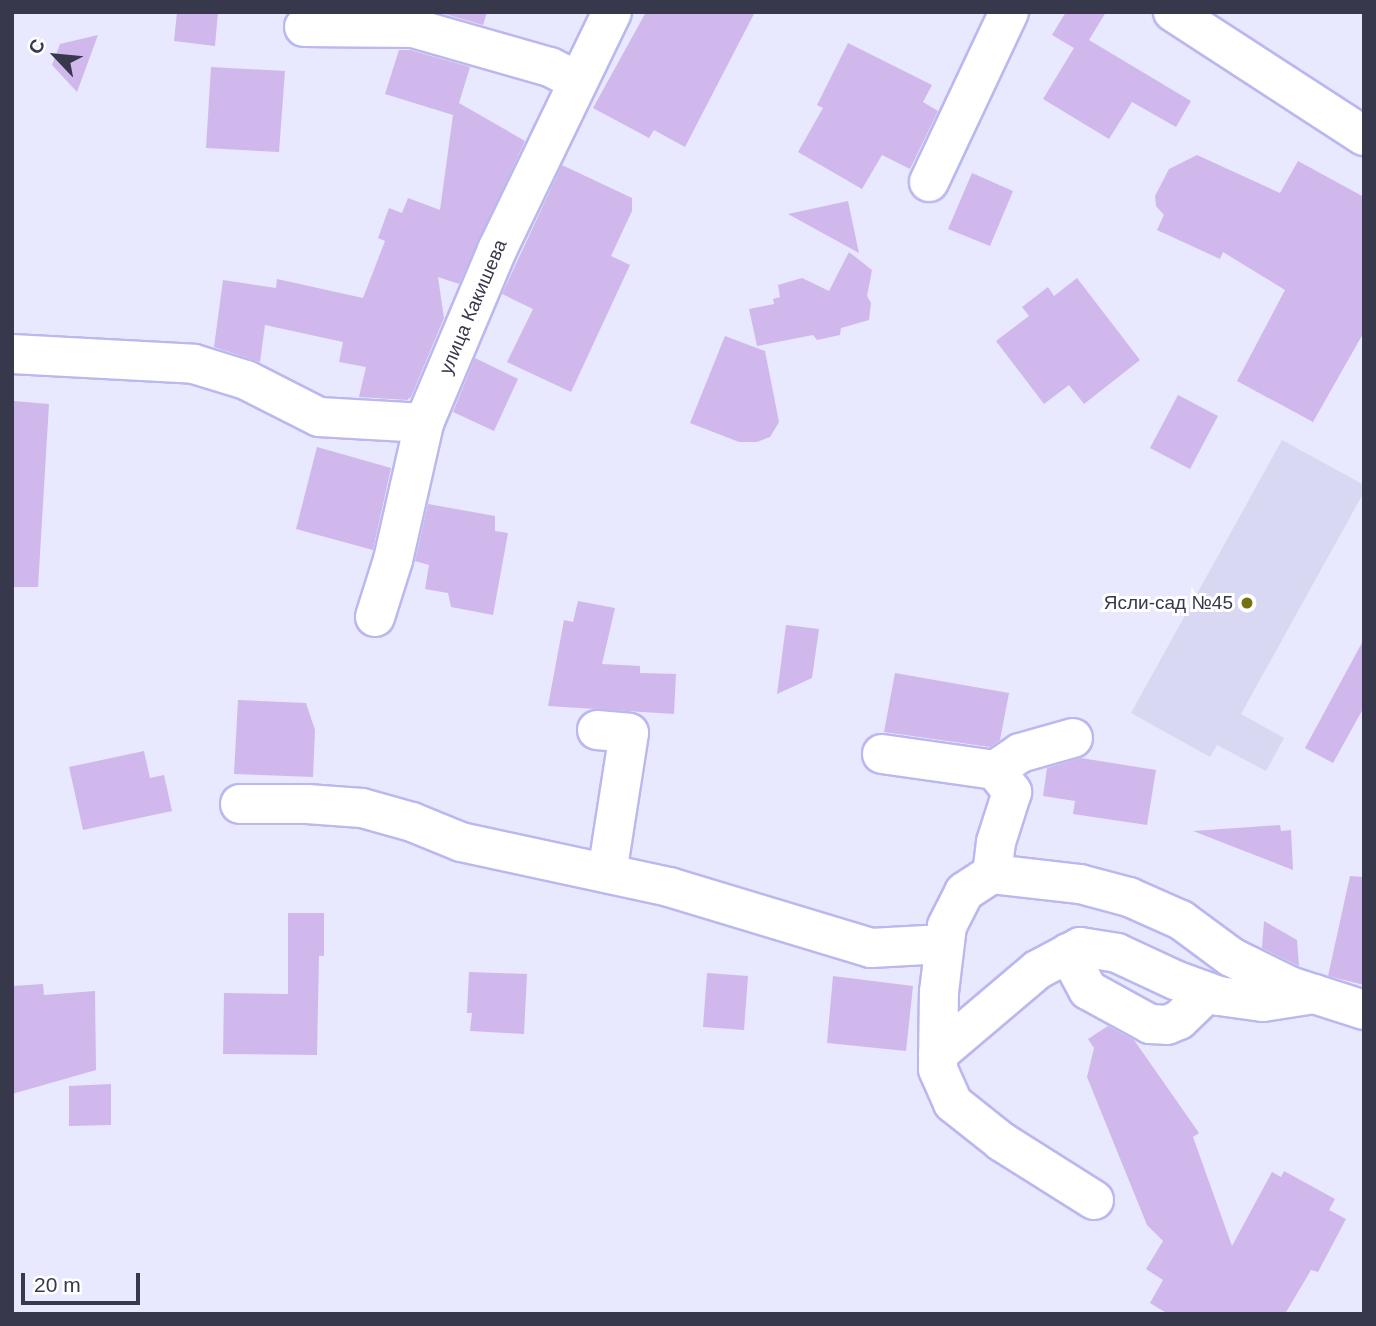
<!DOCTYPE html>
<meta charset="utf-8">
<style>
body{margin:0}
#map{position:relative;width:1376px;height:1326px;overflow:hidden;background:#e8e8fe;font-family:Arial,sans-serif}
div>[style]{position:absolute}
.built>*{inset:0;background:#d9d8f2}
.building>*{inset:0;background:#d0b8ec}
.roads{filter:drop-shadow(2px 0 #bab8ee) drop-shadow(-2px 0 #bab8ee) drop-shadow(0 2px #bab8ee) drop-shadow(0 -2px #bab8ee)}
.street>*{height:38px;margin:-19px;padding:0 19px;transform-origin:19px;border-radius:19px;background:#fff}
.secondary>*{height:38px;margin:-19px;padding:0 19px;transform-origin:19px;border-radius:19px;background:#fff}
.dots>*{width:19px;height:19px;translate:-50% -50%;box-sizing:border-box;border:4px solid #fff;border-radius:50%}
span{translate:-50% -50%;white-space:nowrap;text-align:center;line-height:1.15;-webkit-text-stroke:6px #fff;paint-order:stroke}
.street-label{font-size:19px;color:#38384d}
.poi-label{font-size:19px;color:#38384d}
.right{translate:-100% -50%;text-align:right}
.frame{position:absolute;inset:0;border:14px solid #38384d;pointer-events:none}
.north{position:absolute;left:21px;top:21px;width:70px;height:70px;-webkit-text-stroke:5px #fff;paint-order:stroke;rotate:296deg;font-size:19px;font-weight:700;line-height:28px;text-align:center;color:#38384d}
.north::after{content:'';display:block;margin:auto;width:24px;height:32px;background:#38384d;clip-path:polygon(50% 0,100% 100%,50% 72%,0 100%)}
.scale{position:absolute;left:21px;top:1273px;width:119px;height:32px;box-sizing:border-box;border:4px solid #38384d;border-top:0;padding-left:9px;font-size:21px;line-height:24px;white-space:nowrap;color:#38384d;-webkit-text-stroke:5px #fff;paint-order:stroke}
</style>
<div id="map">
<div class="built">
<i style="clip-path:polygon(1282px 440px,1364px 485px,1364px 492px,1241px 714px,1284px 738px,1266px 771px,1217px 745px,1210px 757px,1131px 713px)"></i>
</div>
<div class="building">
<i style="clip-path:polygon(177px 12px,218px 12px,215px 46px,174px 41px)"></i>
<i style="clip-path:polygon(438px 12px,487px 12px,483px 25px)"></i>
<i style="clip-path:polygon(646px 12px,755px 12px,685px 147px,654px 130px,649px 138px,593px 108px)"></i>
<i style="clip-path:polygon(1066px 12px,1106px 12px,1089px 40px,1191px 101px,1176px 127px,1132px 102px,1109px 139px,1043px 99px,1074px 48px,1052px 35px)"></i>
<i style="clip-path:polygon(98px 35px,77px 92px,52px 65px,60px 44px)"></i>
<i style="clip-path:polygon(848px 43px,932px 85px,923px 102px,938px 111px,910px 169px,882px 155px,862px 189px,798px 152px,823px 108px,817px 105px)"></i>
<i style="clip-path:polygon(399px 50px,410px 50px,470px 67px,459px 103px,525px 141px,459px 284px,438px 277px,444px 318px,411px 397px,407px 400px,359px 397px,366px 367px,339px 362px,343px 342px,265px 325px,260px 362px,214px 347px,223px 280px,276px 288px,277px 279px,363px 298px,385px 241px,378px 238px,389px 208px,402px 213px,408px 198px,440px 210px,453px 115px,385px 94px)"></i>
<i style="clip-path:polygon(211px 67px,285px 71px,279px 152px,206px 148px)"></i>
<i style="clip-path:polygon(1197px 155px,1280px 193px,1298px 161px,1364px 197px,1364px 332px,1313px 422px,1237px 381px,1285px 290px,1223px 252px,1220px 259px,1157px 230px,1164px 215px,1156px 206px,1155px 196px,1169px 169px)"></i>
<i style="clip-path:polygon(562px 165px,632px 198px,632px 211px,611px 256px,630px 265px,571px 392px,507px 362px,533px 309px,502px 294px)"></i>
<i style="clip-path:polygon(972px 173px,1013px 191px,990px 246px,948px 229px)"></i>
<i style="clip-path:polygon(848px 201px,859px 253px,788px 214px)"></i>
<i style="clip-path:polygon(849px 252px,872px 270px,867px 296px,871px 303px,869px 320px,841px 328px,840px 335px,817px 340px,813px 335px,757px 346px,749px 309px,774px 304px,773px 299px,780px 297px,778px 285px,802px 278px,829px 291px)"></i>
<i style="clip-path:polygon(1077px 278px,1140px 360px,1084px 404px,1069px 385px,1044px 404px,996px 341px,1029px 316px,1022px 307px,1048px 287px,1054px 296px)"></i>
<i style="clip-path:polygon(725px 336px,765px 351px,779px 422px,770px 437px,757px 442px,739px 442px,690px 423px)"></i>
<i style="clip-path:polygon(475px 358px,518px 379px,494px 431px,453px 412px)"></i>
<i style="clip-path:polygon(1178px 395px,1218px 416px,1190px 469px,1150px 448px)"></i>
<i style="clip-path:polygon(14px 401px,49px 404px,38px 587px,12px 587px)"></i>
<i style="clip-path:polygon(317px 447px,391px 468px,373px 550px,296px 529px)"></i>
<i style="clip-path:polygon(428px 504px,495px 516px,495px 531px,508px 533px,493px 615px,451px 607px,448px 593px,425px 589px,429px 565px,415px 561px)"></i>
<i style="clip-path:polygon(578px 601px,615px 608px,602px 664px,640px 666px,640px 673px,676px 674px,674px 714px,548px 706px,564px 620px,573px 622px)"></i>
<i style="clip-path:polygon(786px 625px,819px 629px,812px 678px,777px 694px)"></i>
<i style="clip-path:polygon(1364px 639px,1364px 707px,1333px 763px,1305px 748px)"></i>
<i style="clip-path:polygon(895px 673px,1009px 693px,1000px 740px,990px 747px,884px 732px)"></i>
<i style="clip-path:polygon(238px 700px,306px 703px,315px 730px,313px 777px,234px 774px)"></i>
<i style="clip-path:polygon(144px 751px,150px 778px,164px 775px,172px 811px,83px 830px,69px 767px)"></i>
<i style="clip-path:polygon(1081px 758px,1156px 770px,1147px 825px,1073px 814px,1075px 801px,1043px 796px,1047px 768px)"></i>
<i style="clip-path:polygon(1280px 825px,1281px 831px,1291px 830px,1293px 870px,1193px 831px)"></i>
<i style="clip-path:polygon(1350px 876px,1364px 877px,1364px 985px,1328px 976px)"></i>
<i style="clip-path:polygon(288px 913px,324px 913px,324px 956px,319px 956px,317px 1055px,223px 1054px,224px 993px,288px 994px)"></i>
<i style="clip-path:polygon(1264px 921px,1297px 940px,1299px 966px,1262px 948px)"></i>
<i style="clip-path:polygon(469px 972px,527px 974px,524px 1034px,470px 1031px,472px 1013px,467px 1013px)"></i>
<i style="clip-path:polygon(707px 973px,748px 976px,744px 1030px,703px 1027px)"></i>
<i style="clip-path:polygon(833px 976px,913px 986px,906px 1051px,827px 1043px)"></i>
<i style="clip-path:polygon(43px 984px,44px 995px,95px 991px,96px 1070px,12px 1094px,12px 986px)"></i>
<i style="clip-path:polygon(1108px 1026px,1134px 1040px,1199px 1133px,1193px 1137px,1232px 1246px,1272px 1172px,1281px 1177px,1284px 1171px,1335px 1199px,1329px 1210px,1346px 1219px,1318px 1272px,1311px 1270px,1285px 1314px,1168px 1314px,1150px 1303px,1163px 1280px,1146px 1269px,1163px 1241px,1147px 1225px,1087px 1077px,1094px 1048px,1088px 1039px)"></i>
<i style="clip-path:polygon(111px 1084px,111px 1125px,69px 1126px,69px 1086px)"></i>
</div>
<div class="roads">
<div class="street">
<i style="left:304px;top:27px;width:109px;rotate:0.5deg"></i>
<i style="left:413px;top:28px;width:142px;rotate:15.9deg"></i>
<i style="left:550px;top:67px;width:31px;rotate:27deg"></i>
<i style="left:929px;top:182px;width:188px;rotate:-64.8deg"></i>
<i style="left:12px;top:354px;width:182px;rotate:3.1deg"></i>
<i style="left:194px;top:364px;width:54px;rotate:17.1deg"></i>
<i style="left:246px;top:380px;width:82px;rotate:26.9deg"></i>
<i style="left:319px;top:417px;width:105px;rotate:3.3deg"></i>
<i style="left:375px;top:617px;width:60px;rotate:-72.5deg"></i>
<i style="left:393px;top:560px;width:140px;rotate:-77.2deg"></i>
<i style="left:424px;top:423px;width:188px;rotate:-67.1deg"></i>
<i style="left:497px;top:250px;width:264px;rotate:-64.2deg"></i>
<i style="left:597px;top:730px;width:32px;rotate:5deg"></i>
<i style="left:629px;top:733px;width:142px;rotate:98.9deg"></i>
<i style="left:882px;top:754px;width:114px;rotate:8.1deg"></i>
<i style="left:995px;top:770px;width:28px;rotate:52deg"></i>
<i style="left:1012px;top:792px;width:52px;rotate:107.7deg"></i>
<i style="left:996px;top:842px;width:32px;rotate:97deg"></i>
<i style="left:995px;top:770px;width:30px;rotate:-34deg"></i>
<i style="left:1020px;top:753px;width:55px;rotate:-15.8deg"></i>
<i style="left:240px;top:804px;width:67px"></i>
<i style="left:307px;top:804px;width:55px;rotate:4.2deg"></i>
<i style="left:362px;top:808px;width:52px;rotate:15.6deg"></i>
<i style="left:412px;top:822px;width:53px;rotate:22.2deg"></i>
<i style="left:461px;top:842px;width:213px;rotate:12.2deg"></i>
<i style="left:669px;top:887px;width:211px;rotate:16.8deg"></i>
<i style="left:871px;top:948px;width:73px;rotate:-3.1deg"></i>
<i style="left:1068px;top:953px;width:42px;rotate:61.6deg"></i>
<i style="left:1088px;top:990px;width:71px;rotate:28.7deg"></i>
<i style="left:1150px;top:1024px;width:17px;rotate:3deg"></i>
<i style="left:1167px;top:1025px;width:13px;rotate:-23deg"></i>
<i style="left:1179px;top:1020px;width:40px;rotate:-44deg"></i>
<i style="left:938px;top:1054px;width:130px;rotate:-40.3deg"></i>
<i style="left:1037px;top:970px;width:49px;rotate:-28.1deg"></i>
<i style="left:1080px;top:947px;width:37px;rotate:9deg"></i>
<i style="left:1117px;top:953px;width:64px;rotate:25deg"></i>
<i style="left:1175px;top:980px;width:47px;rotate:20deg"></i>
<i style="left:1219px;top:996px;width:44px;rotate:7.8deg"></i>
<i style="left:1263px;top:1002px;width:52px;rotate:-8.9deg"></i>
<i style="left:1094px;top:1200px;width:109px;rotate:-147.8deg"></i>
<i style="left:1002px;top:1142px;width:63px;rotate:-141.5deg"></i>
<i style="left:953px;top:1103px;width:37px;rotate:-114deg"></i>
<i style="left:938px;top:1069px;width:77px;rotate:-89.3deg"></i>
<i style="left:939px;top:992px;width:66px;rotate:-83.1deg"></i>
<i style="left:947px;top:926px;width:38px;rotate:-63deg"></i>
<i style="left:964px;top:892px;width:33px;rotate:-33deg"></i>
<i style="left:992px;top:874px;width:89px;rotate:6.5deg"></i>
<i style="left:1080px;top:884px;width:51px;rotate:14.9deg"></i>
<i style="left:1129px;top:897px;width:57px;rotate:23.9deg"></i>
<i style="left:1181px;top:920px;width:62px;rotate:36.5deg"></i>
<i style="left:1231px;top:957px;width:68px;rotate:26.2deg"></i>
<i style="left:1292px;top:987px;width:76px;rotate:17.7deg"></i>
</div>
<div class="secondary">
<i style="left:1173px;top:12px;width:228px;rotate:33deg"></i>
</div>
</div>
<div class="dots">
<i style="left:1247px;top:603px;background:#757011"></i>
</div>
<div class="street-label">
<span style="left:473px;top:307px;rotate:-67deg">улица Какишева</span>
</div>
<div class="poi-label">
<span class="right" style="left:1233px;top:603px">Ясли-сад №45</span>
</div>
<div class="frame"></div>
<div class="north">С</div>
<div class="scale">20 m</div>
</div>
